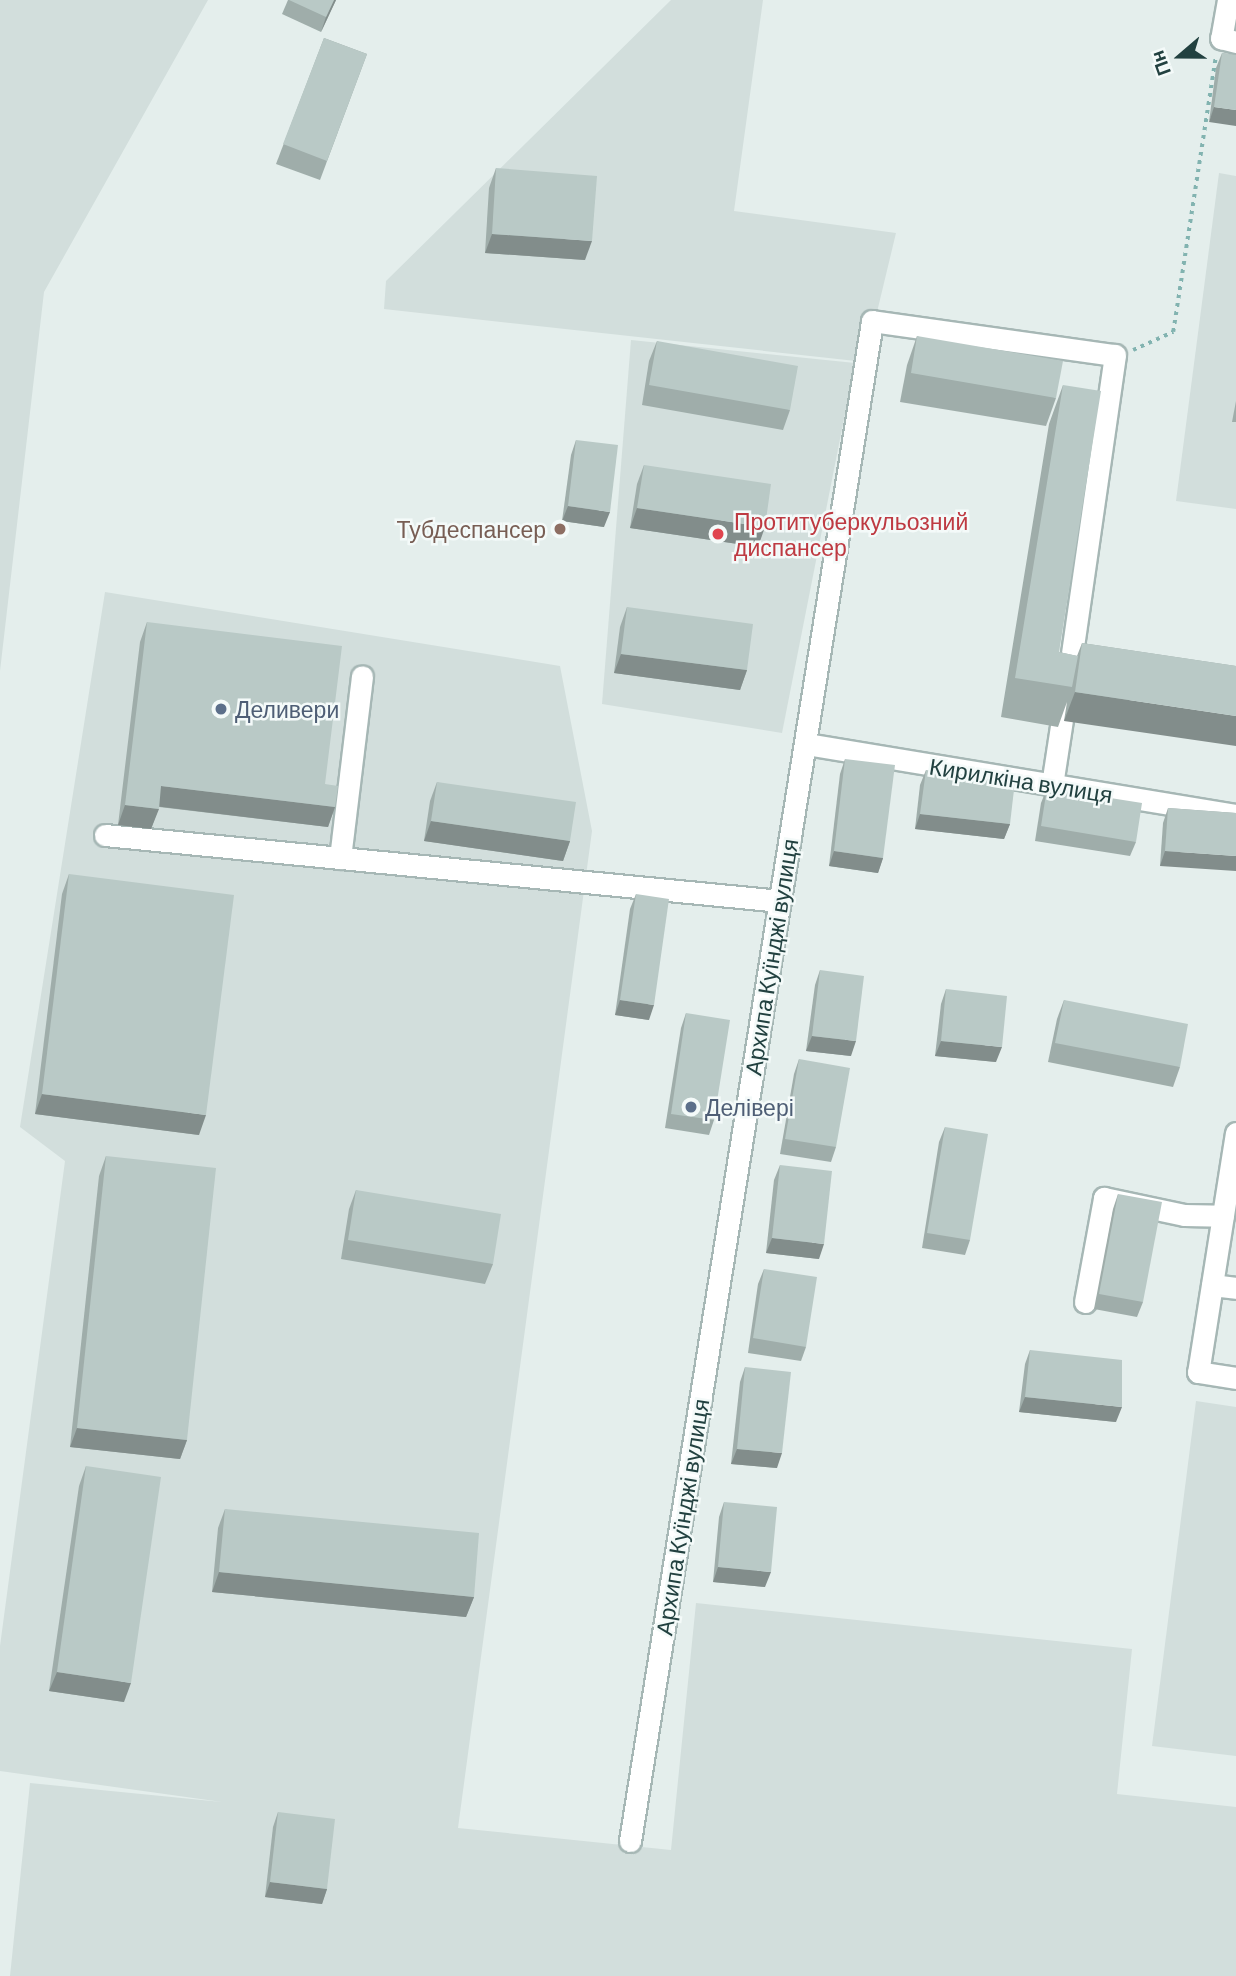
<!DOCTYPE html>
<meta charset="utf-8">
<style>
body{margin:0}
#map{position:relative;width:1236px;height:1976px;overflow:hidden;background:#e4eeec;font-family:Barlow,sans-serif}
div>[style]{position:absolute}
.built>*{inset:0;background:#d2dedc}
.path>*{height:3.5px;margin-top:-1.75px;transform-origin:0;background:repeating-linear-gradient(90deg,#82b3b0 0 3.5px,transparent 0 8.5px)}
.roads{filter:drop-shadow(2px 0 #a6b7b5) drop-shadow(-2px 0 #a6b7b5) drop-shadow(0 2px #a6b7b5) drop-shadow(0 -2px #a6b7b5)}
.minor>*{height:21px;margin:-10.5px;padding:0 10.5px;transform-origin:10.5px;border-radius:10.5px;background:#fff}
.wall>*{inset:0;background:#9fadaa}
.shaded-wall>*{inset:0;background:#828d8b}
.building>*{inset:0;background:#b9c9c6}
.dots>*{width:19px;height:19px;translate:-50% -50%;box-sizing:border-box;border:4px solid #f4faf9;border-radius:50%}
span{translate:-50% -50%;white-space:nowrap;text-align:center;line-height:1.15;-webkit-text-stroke:5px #f4faf9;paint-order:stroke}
.health-label{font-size:23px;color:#be3a42}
.left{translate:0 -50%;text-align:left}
.education-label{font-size:23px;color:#785e54}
.right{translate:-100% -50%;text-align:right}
.service-label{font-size:23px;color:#4e5e75}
.street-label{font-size:23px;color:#224140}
.north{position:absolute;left:1145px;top:21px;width:70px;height:70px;-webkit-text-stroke:5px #f4faf9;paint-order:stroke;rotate:250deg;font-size:19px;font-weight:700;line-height:28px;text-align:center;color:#224140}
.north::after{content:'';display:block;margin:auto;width:24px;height:32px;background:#224140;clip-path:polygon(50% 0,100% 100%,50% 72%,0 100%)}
</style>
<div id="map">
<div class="built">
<i style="clip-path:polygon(0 0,208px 0,44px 292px,0 671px)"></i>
<i style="clip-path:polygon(671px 0,763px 0,734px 211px,896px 233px,865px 362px,384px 309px,386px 281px)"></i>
<i style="clip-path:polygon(1219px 173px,1236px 176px,1236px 509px,1176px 501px)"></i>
<i style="clip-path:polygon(631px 340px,855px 363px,782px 733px,602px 704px)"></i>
<i style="clip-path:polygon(105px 592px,560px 666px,592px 831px,458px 1828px,671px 1850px,696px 1603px,1132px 1649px,1117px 1794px,1236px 1807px,1236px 1976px,10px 1976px,30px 1783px,222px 1802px,0 1771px,0 1646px,65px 1161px,20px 1127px)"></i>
<i style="clip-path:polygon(1196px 1401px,1236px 1407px,1236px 1756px,1152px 1746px)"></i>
</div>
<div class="path">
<i style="left:1133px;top:350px;width:44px;rotate:-24.2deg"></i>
<i style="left:1173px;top:332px;width:280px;rotate:-81.2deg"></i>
</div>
<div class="roads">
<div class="minor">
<i style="left:1228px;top:0;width:39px;rotate:100deg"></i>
<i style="left:1221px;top:38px;width:16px;rotate:15deg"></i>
<i style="left:807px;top:744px;width:435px;rotate:9.4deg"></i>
<i style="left:1052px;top:785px;width:99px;rotate:-81.3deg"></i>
<i style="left:105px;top:835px;width:678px;rotate:5.58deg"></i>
<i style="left:340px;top:858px;width:183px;rotate:-83.1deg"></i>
<i style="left:1236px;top:1133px;width:242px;rotate:99deg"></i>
<i style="left:1198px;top:1372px;width:38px;rotate:9deg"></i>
<i style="left:1212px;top:1285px;width:24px;rotate:7deg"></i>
<i style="left:1085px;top:1302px;width:106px;rotate:-79.6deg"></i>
<i style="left:1104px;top:1198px;width:82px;rotate:12deg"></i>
<i style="left:1184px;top:1215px;width:39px;rotate:1deg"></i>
<i style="left:630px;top:1841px;width:1539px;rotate:-80.95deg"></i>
<i style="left:872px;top:321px;width:245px;rotate:8deg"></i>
<i style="left:1115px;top:355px;width:301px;rotate:98.2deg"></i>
</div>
</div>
<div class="wall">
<i style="clip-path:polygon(288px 0,336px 0,321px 32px,282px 14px)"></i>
<i style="clip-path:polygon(324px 38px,367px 54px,320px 180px,276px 164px)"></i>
<i style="clip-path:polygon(1222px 53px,1236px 55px,1209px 122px,1216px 68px)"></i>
<i style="clip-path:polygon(496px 168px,585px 260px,485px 253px,489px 188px)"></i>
<i style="clip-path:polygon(917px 336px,1056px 398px,1046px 426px,900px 402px,907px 365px)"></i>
<i style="clip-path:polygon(657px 341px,790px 410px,783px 430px,642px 405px,649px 361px)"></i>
<i style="clip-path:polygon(1063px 385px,1059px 652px,1077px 656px,1082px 643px,1236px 666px,1064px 721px,1067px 702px,1058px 727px,1001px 717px,1049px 424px)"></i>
<i style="clip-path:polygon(1236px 401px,1236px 422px,1232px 422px)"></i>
<i style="clip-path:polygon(576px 440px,604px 527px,562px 521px,571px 455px)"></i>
<i style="clip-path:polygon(644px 465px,758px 547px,630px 528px,637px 484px)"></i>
<i style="clip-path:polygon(627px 607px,747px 670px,740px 690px,614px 673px,620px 627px)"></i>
<i style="clip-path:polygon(147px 622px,325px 784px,335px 807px,328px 827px,159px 807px,151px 829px,118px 825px,140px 642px)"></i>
<i style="clip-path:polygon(845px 759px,883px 858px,878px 873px,829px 866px,840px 774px)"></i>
<i style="clip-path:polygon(926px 770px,1010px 824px,1004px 839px,915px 829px,920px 785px)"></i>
<i style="clip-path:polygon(437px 782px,570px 841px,563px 861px,424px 841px,430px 801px)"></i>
<i style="clip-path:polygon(1047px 788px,1136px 842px,1130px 856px,1035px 841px,1041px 803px)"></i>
<i style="clip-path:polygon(1168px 808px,1236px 813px,1160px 866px,1163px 823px)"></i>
<i style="clip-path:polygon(69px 874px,199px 1135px,35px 1114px,62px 894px)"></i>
<i style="clip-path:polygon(636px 894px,649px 1020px,615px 1015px,630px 909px)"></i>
<i style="clip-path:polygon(820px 970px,851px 1056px,806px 1051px,815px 985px)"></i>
<i style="clip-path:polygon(946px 989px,996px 1062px,935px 1056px,941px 1004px)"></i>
<i style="clip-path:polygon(1064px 1000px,1180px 1067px,1173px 1087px,1048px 1062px,1057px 1019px)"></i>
<i style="clip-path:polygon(686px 1013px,714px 1120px,709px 1135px,665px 1128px,681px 1028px)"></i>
<i style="clip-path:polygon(799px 1059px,836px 1147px,831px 1162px,780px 1154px,794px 1074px)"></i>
<i style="clip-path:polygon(945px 1127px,970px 1240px,965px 1255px,922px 1248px,939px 1142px)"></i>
<i style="clip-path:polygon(106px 1156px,187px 1440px,180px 1459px,70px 1447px,99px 1176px)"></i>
<i style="clip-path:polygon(780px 1165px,819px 1259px,766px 1253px,774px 1180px)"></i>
<i style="clip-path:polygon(356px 1190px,493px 1264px,485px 1284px,341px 1259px,349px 1209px)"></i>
<i style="clip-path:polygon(1118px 1194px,1143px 1302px,1137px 1317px,1094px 1309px,1113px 1209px)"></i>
<i style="clip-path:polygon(764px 1269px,806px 1347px,801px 1361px,748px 1353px,758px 1284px)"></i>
<i style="clip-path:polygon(1030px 1350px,1116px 1422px,1019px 1412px,1025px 1364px)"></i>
<i style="clip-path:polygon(745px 1367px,777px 1468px,731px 1464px,740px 1382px)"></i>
<i style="clip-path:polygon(86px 1466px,124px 1702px,49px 1691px,79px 1486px)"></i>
<i style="clip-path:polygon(724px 1502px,765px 1587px,713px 1582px,719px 1517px)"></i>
<i style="clip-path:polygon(225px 1509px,474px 1597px,466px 1617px,212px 1592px,218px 1528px)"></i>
<i style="clip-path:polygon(278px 1812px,327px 1889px,322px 1904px,265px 1897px,273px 1827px)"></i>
</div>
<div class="shaded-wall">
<i style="clip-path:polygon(334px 0,336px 0,321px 32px,326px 17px)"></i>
<i style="clip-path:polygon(1214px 107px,1236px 110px,1236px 126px,1209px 122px)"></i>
<i style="clip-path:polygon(492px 234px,592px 241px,585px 260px,485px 253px)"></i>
<i style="clip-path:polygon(568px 506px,610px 512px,604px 527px,562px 521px)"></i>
<i style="clip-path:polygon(637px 508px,765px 527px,758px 547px,630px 528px)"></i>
<i style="clip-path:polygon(621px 654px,747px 670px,740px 690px,614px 673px)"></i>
<i style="clip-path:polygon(1075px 692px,1236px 716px,1236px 746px,1064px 721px)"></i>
<i style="clip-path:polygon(161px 786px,335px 807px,328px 827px,154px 806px)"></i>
<i style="clip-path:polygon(125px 805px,159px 809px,151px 829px,118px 825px)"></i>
<i style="clip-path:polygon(920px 814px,1010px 824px,1004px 839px,915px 829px)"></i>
<i style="clip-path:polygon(431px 821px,570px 841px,563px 861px,424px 841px)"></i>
<i style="clip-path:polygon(834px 851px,883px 858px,878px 873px,829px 866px)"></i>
<i style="clip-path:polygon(1165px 851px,1236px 856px,1236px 871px,1160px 866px)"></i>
<i style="clip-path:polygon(620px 1000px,654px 1005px,649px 1020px,615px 1015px)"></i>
<i style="clip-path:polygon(812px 1036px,856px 1041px,851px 1056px,806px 1051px)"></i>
<i style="clip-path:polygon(941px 1041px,1002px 1047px,996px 1062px,935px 1056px)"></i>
<i style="clip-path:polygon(42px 1094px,206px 1115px,199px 1135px,35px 1114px)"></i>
<i style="clip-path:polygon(772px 1238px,824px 1244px,819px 1259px,766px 1253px)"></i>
<i style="clip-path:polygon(1025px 1397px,1122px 1407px,1116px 1422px,1019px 1412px)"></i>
<i style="clip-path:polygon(77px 1428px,187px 1440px,180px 1459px,70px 1447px)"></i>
<i style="clip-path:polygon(737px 1449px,782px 1453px,777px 1468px,731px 1464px)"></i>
<i style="clip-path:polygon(718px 1567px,771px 1572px,765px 1587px,713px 1582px)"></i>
<i style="clip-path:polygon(219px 1572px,474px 1597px,466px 1617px,212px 1592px)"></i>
<i style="clip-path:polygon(57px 1672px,131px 1683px,124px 1702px,49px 1691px)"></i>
<i style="clip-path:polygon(270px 1882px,327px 1889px,322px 1904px,265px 1897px)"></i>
</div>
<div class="building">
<i style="clip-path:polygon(289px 0,334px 0,326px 17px)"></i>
<i style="clip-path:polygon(324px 38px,367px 54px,327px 161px,283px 144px)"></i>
<i style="clip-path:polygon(1222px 53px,1236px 55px,1236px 110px,1214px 107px)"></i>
<i style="clip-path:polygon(496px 168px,597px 176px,592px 241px,492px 234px)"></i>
<i style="clip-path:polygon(917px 336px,1063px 361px,1056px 398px,911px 373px)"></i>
<i style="clip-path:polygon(657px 341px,798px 366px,790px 410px,649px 385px)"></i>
<i style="clip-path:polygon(1063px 385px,1101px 391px,1059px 652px,1078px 656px,1072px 687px,1015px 678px)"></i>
<i style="clip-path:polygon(576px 440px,618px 445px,610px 512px,568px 506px)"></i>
<i style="clip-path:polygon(644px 465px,771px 484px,765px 527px,637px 508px)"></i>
<i style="clip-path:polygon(627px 607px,753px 624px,747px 670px,621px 654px)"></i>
<i style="clip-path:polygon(147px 622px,342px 646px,325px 784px,338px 786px,335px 807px,161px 786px,159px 809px,125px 805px)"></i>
<i style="clip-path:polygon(1082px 643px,1236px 666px,1236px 716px,1075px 692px)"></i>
<i style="clip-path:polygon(845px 759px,895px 765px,883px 858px,834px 851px)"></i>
<i style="clip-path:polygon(926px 770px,1015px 781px,1010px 824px,920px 814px)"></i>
<i style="clip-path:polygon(437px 782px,576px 802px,570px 841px,431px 821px)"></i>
<i style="clip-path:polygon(1047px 788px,1142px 803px,1136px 842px,1041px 826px)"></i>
<i style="clip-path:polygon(1168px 808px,1236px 813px,1236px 856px,1165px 851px)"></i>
<i style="clip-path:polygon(69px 874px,234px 895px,206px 1115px,42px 1094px)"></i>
<i style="clip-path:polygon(636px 894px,669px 899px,654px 1005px,620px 1000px)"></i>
<i style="clip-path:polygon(820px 970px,864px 976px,856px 1041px,812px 1036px)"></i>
<i style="clip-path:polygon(946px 989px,1007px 996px,1002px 1047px,941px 1041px)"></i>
<i style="clip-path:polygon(1064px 1000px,1188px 1024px,1180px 1067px,1055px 1043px)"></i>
<i style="clip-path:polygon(686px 1013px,730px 1020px,714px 1120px,671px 1114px)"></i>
<i style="clip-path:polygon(799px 1059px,850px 1068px,836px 1147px,785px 1139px)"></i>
<i style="clip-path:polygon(945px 1127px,988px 1134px,970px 1240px,927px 1233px)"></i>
<i style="clip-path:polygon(106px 1156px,216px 1168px,187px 1440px,77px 1428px)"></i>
<i style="clip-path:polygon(780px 1165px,832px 1171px,824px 1244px,772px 1238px)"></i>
<i style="clip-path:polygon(356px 1190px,501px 1214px,493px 1264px,348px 1240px)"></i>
<i style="clip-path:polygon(1118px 1194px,1162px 1202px,1143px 1302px,1099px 1294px)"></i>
<i style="clip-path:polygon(764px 1269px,817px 1277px,806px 1347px,753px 1338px)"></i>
<i style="clip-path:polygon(1030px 1350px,1122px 1360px,1122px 1407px,1025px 1397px)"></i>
<i style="clip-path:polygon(745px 1367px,791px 1372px,782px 1453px,737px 1449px)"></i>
<i style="clip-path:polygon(86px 1466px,161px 1477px,131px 1683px,57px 1672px)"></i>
<i style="clip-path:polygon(724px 1502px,777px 1507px,771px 1572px,718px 1567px)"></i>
<i style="clip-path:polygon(225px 1509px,479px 1533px,474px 1597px,219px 1572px)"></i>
<i style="clip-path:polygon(278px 1812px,335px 1819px,327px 1889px,270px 1882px)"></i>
</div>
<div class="dots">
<i style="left:560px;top:529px;background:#8d6e63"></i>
<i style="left:718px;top:534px;background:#e0444e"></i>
<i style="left:221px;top:709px;background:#5c6f8a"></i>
<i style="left:691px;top:1107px;background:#5c6f8a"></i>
</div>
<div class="health-label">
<span class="left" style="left:734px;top:534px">Протитуберкульозний<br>диспансер</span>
</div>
<div class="education-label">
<span class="right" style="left:546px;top:529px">Тубдеспансер</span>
</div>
<div class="service-label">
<span class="left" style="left:235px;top:709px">Деливери</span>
<span class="left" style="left:705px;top:1107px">Делівері</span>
</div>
<div class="street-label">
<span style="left:1021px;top:780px;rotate:9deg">Кирилкіна вулиця</span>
<span style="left:771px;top:957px;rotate:-81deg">Архипа Куїнджі вулиця</span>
<span style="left:682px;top:1517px;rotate:-81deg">Архипа Куїнджі вулиця</span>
</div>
<div class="north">Пн</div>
</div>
